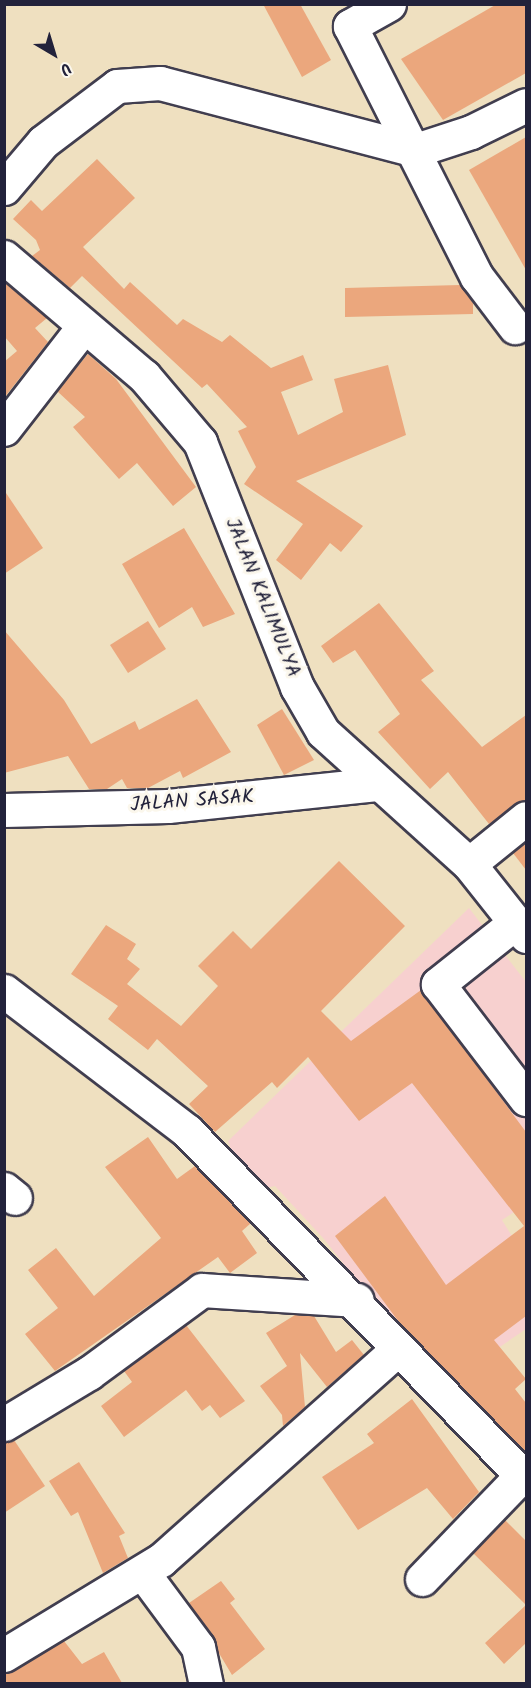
<!DOCTYPE html>
<style>
body{margin:0}
#map{position:relative;width:531px;height:1688px;overflow:hidden;background:#efe0c0;font-family:Kalam,sans-serif}
div>[style]{position:absolute}
.built>*{inset:0;background:#f7d0cf}
.building>*{inset:0;background:#eba77d}
.roads{filter:drop-shadow(2px 0 #413e4f) drop-shadow(-2px 0 #413e4f) drop-shadow(0 2px #413e4f) drop-shadow(0 -2px #413e4f)}
.minor>*{height:33px;margin:-16.5px;padding:0 16.5px;transform-origin:16.5px;border-radius:16.5px;background:#fff}
span{translate:-50% -50%;white-space:nowrap;text-align:center;line-height:1.15;-webkit-text-stroke:6px #fbf7ec;paint-order:stroke}
.street-label{font-size:20px;color:#22223b}
.frame{position:absolute;inset:0;border:6px solid #22223b;pointer-events:none}
.north{position:absolute;left:24px;top:24px;width:60px;height:60px;-webkit-text-stroke:4px #fbf7ec;paint-order:stroke;rotate:142deg;font-size:16px;font-weight:700;line-height:24px;text-align:center;color:#22223b}
.north::after{content:'';display:block;margin:auto;width:21px;height:27px;background:#22223b;clip-path:polygon(50% 0,100% 100%,50% 72%,0 100%)}
</style>
<div id="map">
<div class="built">
<i style="clip-path:polygon(469px 908px,526px 982px,526px 1204px,502px 1220px,526px 1259px,526px 1329px,441px 1387px,324px 1239px,275px 1186px,257px 1190px,237px 1166px,228px 1141px)"></i>
</div>
<div class="building">
<i style="clip-path:polygon(263px 4px,300px 4px,331px 60px,302px 77px)"></i>
<i style="clip-path:polygon(497px 4px,526px 4px,526px 73px,443px 120px,401px 59px)"></i>
<i style="clip-path:polygon(526px 137px,526px 270px,469px 170px)"></i>
<i style="clip-path:polygon(97px 159px,135px 198px,83px 247px,124px 289px,130px 282px,177px 325px,183px 319px,222px 342px,230px 335px,271px 368px,303px 355px,313px 380px,281px 392px,298px 435px,343px 412px,334px 379px,388px 365px,406px 435px,296px 481px,363px 526px,341px 552px,330px 543px,301px 580px,276px 560px,303px 524px,244px 484px,256px 467px,238px 431px,247px 427px,207px 384px,202px 388px,82px 276px,70px 288px,32px 256px,40px 250px,36px 240px,13px 219px,31px 200px,42px 211px)"></i>
<i style="clip-path:polygon(4px 282px,47px 318px,35px 328px,48px 342px,4px 398px,4px 362px,17px 351px,4px 336px)"></i>
<i style="clip-path:polygon(460px 285px,473px 303px,473px 314px,345px 317px,345px 288px)"></i>
<i style="clip-path:polygon(88px 354px,116px 379px,196px 487px,173px 506px,137px 463px,119px 479px,73px 427px,85px 417px,57px 391px)"></i>
<i style="clip-path:polygon(4px 490px,43px 548px,4px 574px)"></i>
<i style="clip-path:polygon(184px 528px,235px 614px,203px 627px,192px 607px,159px 628px,122px 564px)"></i>
<i style="clip-path:polygon(379px 603px,434px 671px,421px 680px,482px 747px,526px 715px,526px 800px,489px 824px,448px 772px,430px 789px,378px 732px,400px 714px,355px 650px,333px 663px,321px 646px)"></i>
<i style="clip-path:polygon(148px 621px,166px 649px,128px 673px,110px 645px)"></i>
<i style="clip-path:polygon(4px 630px,64px 700px,91px 744px,135px 721px,139px 730px,197px 699px,231px 752px,183px 778px,180px 771px,148px 788px,127px 788px,122px 779px,107px 789px,89px 789px,68px 756px,4px 773px)"></i>
<i style="clip-path:polygon(282px 709px,314px 760px,284px 775px,257px 725px)"></i>
<i style="clip-path:polygon(526px 842px,526px 870px,513px 853px)"></i>
<i style="clip-path:polygon(339px 861px,405px 926px,321px 1011px,351px 1041px,421px 990px,526px 1132px,526px 1316px,494px 1340px,526px 1379px,515px 1389px,526px 1403px,526px 1453px,399px 1322px,335px 1236px,385px 1196px,446px 1285px,524px 1226px,412px 1083px,359px 1121px,308px 1057px,277px 1088px,272px 1082px,215px 1132px,189px 1104px,208px 1086px,157px 1039px,148px 1050px,108px 1019px,118px 1006px,71px 974px,106px 925px,136px 944px,127px 959px,140px 969px,127px 984px,181px 1026px,218px 986px,198px 966px,233px 931px,251px 949px)"></i>
<i style="clip-path:polygon(148px 1137px,177px 1179px,195px 1166px,251px 1223px,242px 1231px,257px 1253px,230px 1273px,218px 1257px,55px 1371px,25px 1334px,58px 1308px,28px 1270px,56px 1248px,94px 1296px,161px 1238px,105px 1167px)"></i>
<i style="clip-path:polygon(295px 1315px,314px 1316px,336px 1352px,352px 1340px,364px 1355px,327px 1387px,300px 1353px,305px 1407px,283px 1426px,282px 1415px,260px 1386px,287px 1366px,266px 1333px)"></i>
<i style="clip-path:polygon(186px 1325px,245px 1401px,220px 1418px,210px 1405px,202px 1411px,186px 1390px,124px 1437px,101px 1406px,132px 1382px,124px 1371px)"></i>
<i style="clip-path:polygon(412px 1399px,479px 1492px,453px 1519px,427px 1488px,358px 1530px,322px 1477px,374px 1443px,367px 1434px)"></i>
<i style="clip-path:polygon(14px 1440px,45px 1486px,4px 1513px,4px 1443px)"></i>
<i style="clip-path:polygon(79px 1462px,125px 1533px,119px 1536px,128px 1558px,103px 1573px,78px 1512px,71px 1516px,49px 1481px)"></i>
<i style="clip-path:polygon(505px 1520px,526px 1541px,526px 1643px,504px 1664px,485px 1643px,526px 1605px,473px 1553px)"></i>
<i style="clip-path:polygon(221px 1581px,235px 1599px,230px 1603px,265px 1649px,232px 1675px,189px 1603px)"></i>
<i style="clip-path:polygon(64px 1641px,82px 1664px,104px 1652px,122px 1683px,4px 1683px,5px 1674px)"></i>
</div>
<div class="roads">
<div class="minor">
<i style="left:389px;top:4px;width:45px;rotate:150.6deg"></i>
<i style="left:350px;top:26px;width:281px;rotate:63.2deg"></i>
<i style="left:477px;top:277px;width:63px;rotate:52.8deg"></i>
<i style="left:4px;top:188px;width:60px;rotate:-49.7deg"></i>
<i style="left:43px;top:142px;width:93px;rotate:-37.1deg"></i>
<i style="left:117px;top:86px;width:43px;rotate:-4deg"></i>
<i style="left:160px;top:83px;width:265px;rotate:14.7deg"></i>
<i style="left:416px;top:150px;width:58px;rotate:-18.1deg"></i>
<i style="left:471px;top:132px;width:61px;rotate:-26.1deg"></i>
<i style="left:4px;top:257px;width:184px;rotate:40.4deg"></i>
<i style="left:144px;top:376px;width:87px;rotate:49.7deg"></i>
<i style="left:200px;top:442px;width:264px;rotate:68.4deg"></i>
<i style="left:297px;top:687px;width:52px;rotate:60deg"></i>
<i style="left:323px;top:732px;width:197px;rotate:42.1deg"></i>
<i style="left:469px;top:864px;width:92px;rotate:51.6deg"></i>
<i style="left:4px;top:429px;width:130px;rotate:-52.2deg"></i>
<i style="left:4px;top:810px;width:164px;rotate:-1.4deg"></i>
<i style="left:168px;top:806px;width:212px;rotate:-6deg"></i>
<i style="left:469px;top:864px;width:73px;rotate:-38.9deg"></i>
<i style="left:516px;top:922px;width:100px;rotate:141.5deg"></i>
<i style="left:438px;top:984px;width:145px;rotate:52.6deg"></i>
<i style="left:4px;top:991px;width:230px;rotate:37.4deg"></i>
<i style="left:187px;top:1131px;width:486px;rotate:45.8deg"></i>
<i style="left:4px;top:1189px;width:14px;rotate:39deg"></i>
<i style="left:4px;top:1424px;width:99px;rotate:-31deg"></i>
<i style="left:89px;top:1373px;width:140px;rotate:-36.3deg"></i>
<i style="left:202px;top:1290px;width:155px;rotate:3.7deg"></i>
<i style="left:143px;top:1573px;width:92px;rotate:53.4deg"></i>
<i style="left:198px;top:1647px;width:38px;rotate:78deg"></i>
<i style="left:422px;top:1579px;width:144px;rotate:-46.1deg"></i>
<i style="left:4px;top:1655px;width:184px;rotate:-31.2deg"></i>
<i style="left:161px;top:1560px;width:317px;rotate:-41.7deg"></i>
</div>
</div>
<div class="street-label">
<span style="left:262px;top:598px;rotate:68deg">JALAN KALIMULYA</span>
<span style="left:192px;top:802px;rotate:-4deg">JALAN SASAK</span>
</div>
<div class="frame"></div>
<div class="north">U</div>
</div>
